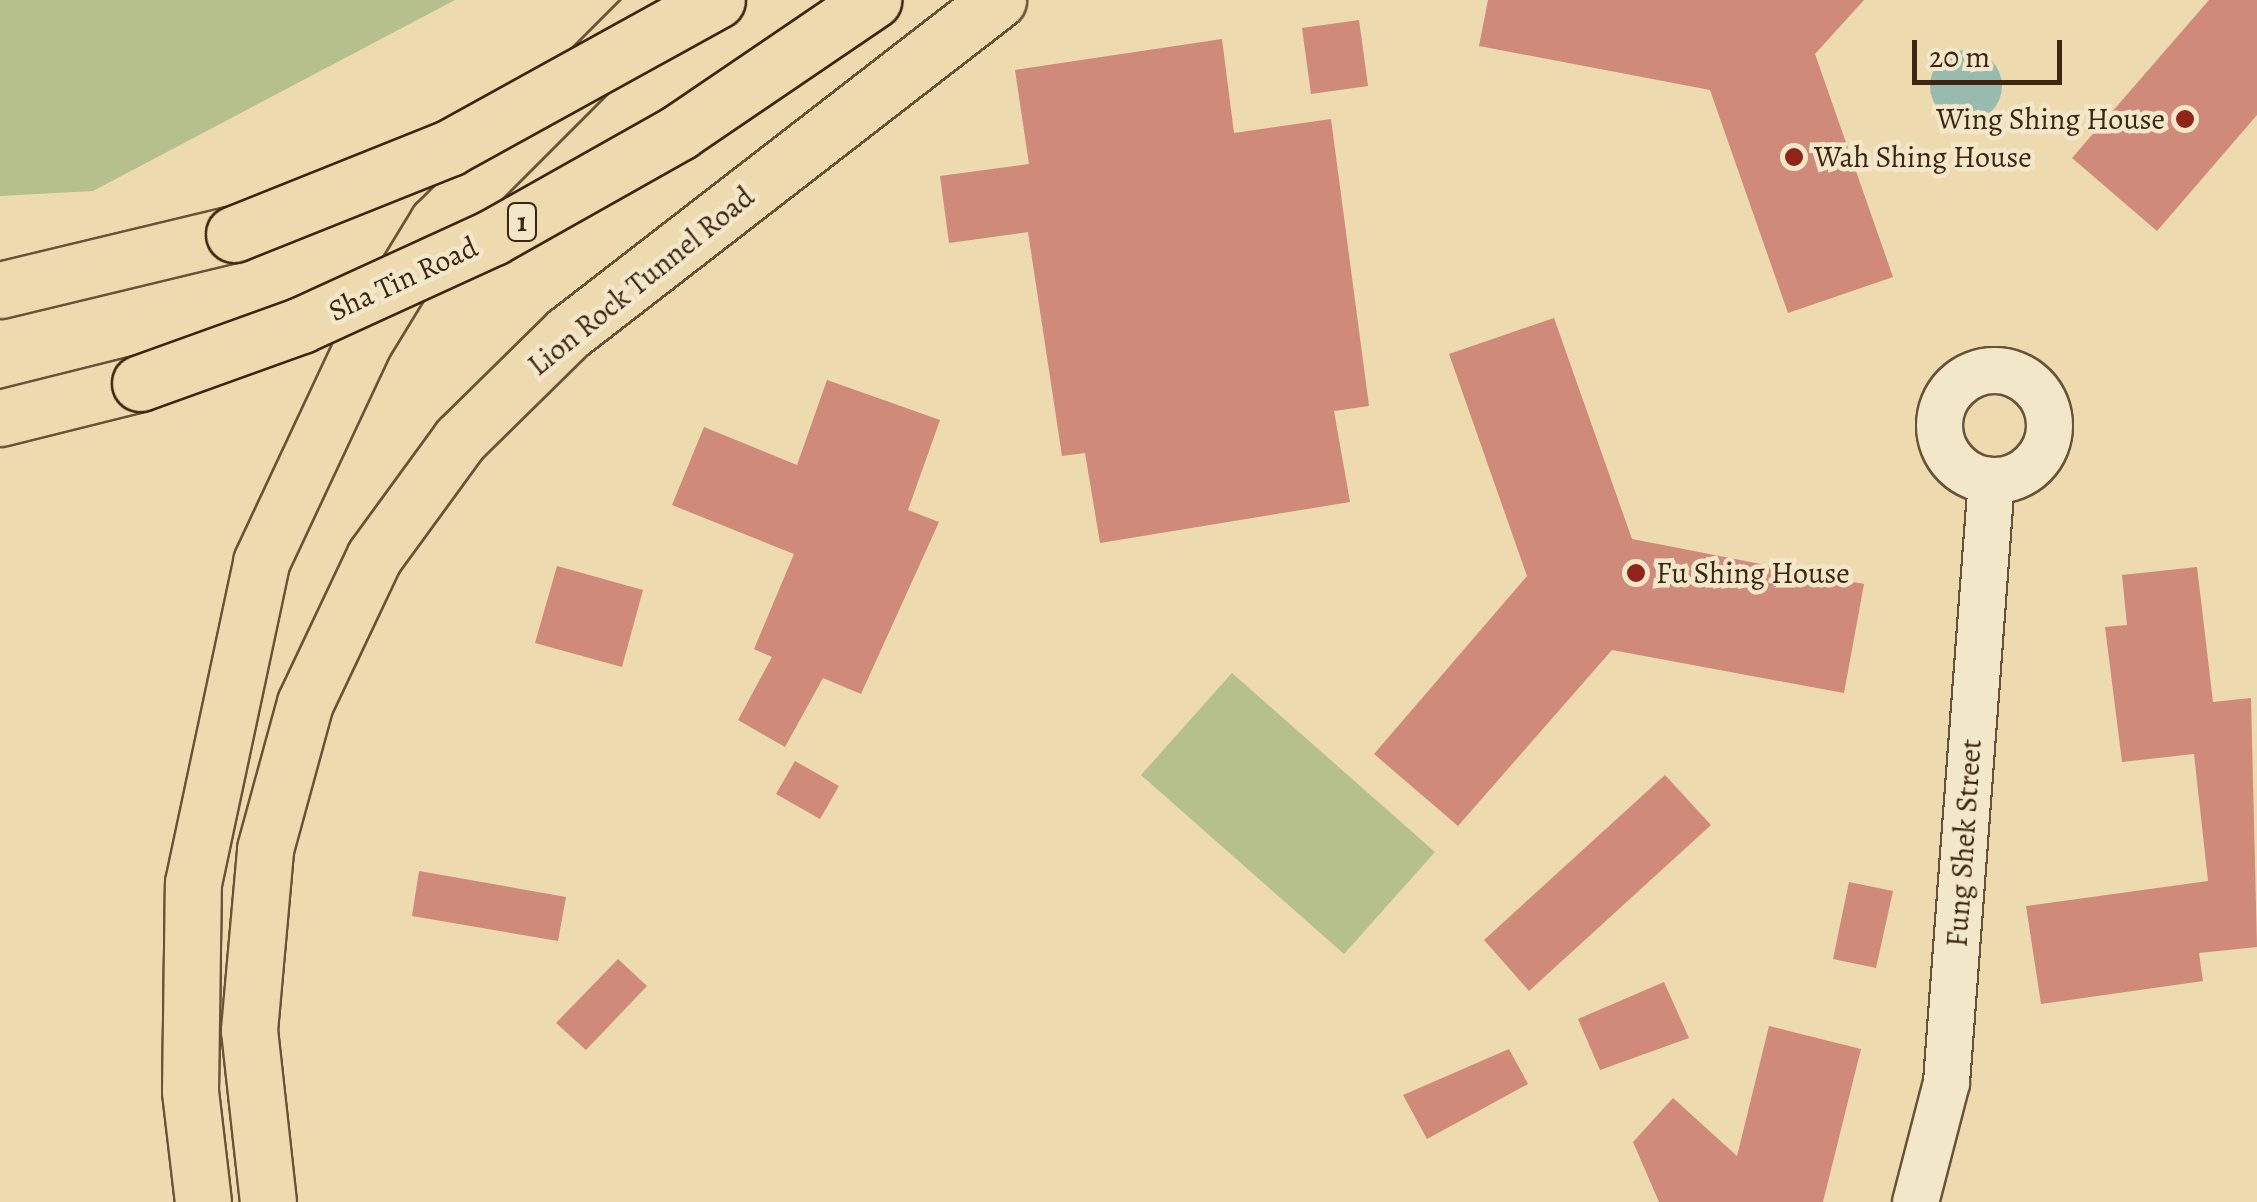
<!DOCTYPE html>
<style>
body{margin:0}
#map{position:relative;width:2257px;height:1202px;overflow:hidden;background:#eddaae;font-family:Alegreya,serif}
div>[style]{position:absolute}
.green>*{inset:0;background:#b6c08c}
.water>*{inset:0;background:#99baaf}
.round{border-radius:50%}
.building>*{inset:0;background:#cf8a7a}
.roads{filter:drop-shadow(2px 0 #695338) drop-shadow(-2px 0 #695338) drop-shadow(0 2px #695338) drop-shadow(0 -2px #695338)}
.street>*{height:45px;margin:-22.5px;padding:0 22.5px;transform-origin:22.5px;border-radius:22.5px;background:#f3e7ca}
.street>.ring{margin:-22.5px;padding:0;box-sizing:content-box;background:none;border:45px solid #f3e7ca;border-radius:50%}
.primary>*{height:55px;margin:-27.5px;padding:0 27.5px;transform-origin:27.5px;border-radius:27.5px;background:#eddaae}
.highway>*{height:55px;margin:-27.5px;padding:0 27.5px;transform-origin:27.5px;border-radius:27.5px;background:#eddaae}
.bridges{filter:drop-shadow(2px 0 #3d2610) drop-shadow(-2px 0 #3d2610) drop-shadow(0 2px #3d2610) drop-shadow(0 -2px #3d2610)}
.highway-bridge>*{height:55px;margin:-27.5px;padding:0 27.5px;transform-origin:27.5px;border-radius:27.5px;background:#eddaae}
.dots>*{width:28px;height:28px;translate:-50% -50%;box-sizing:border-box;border:5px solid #f3e7ca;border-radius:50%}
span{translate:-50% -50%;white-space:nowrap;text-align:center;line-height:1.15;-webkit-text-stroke:9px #f3e7ca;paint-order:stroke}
.shield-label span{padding:2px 8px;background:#f3e7ca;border:2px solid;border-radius:8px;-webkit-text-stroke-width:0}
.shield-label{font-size:28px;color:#3d2610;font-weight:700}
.poi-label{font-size:30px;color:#3d2610}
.right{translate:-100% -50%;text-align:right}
.left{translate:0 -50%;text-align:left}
.street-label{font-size:30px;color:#3d2610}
.scale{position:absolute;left:1912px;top:40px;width:150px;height:45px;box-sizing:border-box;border:5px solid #3d2610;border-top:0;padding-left:12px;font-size:30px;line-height:35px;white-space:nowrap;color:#3d2610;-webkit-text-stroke:8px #f3e7ca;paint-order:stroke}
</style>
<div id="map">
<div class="green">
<i style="clip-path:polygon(0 0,455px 0,93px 191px,0 196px)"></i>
<i style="clip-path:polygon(1232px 673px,1435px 852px,1344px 954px,1141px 775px)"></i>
</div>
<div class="water">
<i class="round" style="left:1930px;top:50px;width:72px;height:72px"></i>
</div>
<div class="building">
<i style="clip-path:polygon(1488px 0,1864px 0,1815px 54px,1893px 277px,1788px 313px,1710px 90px,1479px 46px)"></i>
<i style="clip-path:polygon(2209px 0,2257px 0,2257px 115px,2157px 231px,2072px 158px)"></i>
<i style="clip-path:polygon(1359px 20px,1368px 86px,1311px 94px,1302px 28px)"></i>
<i style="clip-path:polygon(1222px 39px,1234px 133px,1331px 119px,1369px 406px,1334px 411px,1350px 502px,1100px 543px,1085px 453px,1062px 456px,1028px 232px,949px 243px,940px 176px,1029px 164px,1015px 70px)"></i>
<i style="clip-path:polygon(1554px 318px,1632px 539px,1864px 584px,1844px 693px,1612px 650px,1458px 826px,1374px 754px,1527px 576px,1449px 354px)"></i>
<i style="clip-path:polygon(827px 380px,940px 420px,908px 510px,939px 522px,861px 694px,823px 678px,785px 747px,738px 720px,772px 657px,754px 649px,794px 554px,672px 505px,704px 427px,797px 465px)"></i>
<i style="clip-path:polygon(557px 566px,643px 590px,622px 667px,535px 643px)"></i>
<i style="clip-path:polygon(2197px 567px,2213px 702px,2251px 698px,2257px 947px,2199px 953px,2203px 981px,2041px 1004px,2026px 906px,2208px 881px,2194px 754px,2122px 762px,2105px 627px,2127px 625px,2122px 575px)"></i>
<i style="clip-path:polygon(795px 761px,839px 786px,820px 819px,776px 794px)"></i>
<i style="clip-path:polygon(1665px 775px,1711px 825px,1529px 991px,1484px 940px)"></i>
<i style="clip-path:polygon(419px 871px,566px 897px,558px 941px,412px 916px)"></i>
<i style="clip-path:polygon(1849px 882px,1893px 891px,1876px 968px,1833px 959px)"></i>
<i style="clip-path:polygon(618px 959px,647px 986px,586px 1050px,556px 1023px)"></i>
<i style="clip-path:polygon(1664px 982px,1689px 1038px,1600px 1070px,1578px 1019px)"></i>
<i style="clip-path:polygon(1769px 1026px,1861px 1049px,1823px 1202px,1659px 1202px,1633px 1142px,1673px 1098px,1737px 1156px)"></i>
<i style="clip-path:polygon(1509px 1049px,1528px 1084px,1427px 1139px,1403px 1095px)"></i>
</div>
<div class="roads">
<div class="street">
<i class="ring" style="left:1939px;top:370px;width:65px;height:65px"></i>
<i style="left:1915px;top:1202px;width:124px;rotate:-75.5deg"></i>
<i style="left:1946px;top:1082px;width:604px;rotate:-85.73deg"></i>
</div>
<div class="primary">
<i style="left:203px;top:1202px;width:112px;rotate:-96.7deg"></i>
<i style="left:190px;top:1091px;width:208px;rotate:-89.2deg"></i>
<i style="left:193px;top:883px;width:328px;rotate:-78deg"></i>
<i style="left:261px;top:562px;width:241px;rotate:-64.9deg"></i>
<i style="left:363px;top:344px;width:142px;rotate:-58.6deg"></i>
<i style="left:437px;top:223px;width:315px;rotate:-45deg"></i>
<i style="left:268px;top:1202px;width:173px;rotate:-96.3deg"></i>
<i style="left:249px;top:1030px;width:182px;rotate:-84.9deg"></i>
<i style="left:265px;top:849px;width:151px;rotate:-74.7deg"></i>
<i style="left:305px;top:703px;width:161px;rotate:-64.7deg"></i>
<i style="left:374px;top:557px;width:146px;rotate:-53.9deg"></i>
<i style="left:460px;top:439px;width:151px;rotate:-44.5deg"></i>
<i style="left:568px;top:333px;width:544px;rotate:-37.75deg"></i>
</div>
<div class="highway">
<i style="left:0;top:290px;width:241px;rotate:-13.5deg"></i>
<i style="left:0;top:418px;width:144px;rotate:-14deg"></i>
</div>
</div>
<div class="bridges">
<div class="highway-bridge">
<i style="left:234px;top:234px;width:232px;rotate:-21.8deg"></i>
<i style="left:449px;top:148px;width:306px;rotate:-28.9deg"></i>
<i style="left:140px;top:383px;width:171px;rotate:-19.8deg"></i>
<i style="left:301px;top:325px;width:211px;rotate:-24.6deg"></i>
<i style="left:493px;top:237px;width:214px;rotate:-29.4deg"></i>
<i style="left:679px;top:132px;width:235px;rotate:-34.2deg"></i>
</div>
</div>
<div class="dots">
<i style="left:2185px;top:119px;background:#8f2418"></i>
<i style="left:1794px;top:157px;background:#8f2418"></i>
<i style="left:1636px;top:573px;background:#8f2418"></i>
</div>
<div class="shield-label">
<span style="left:522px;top:222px">1</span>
</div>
<div class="poi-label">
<span class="right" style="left:2165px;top:119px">Wing Shing House</span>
<span class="left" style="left:1814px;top:157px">Wah Shing House</span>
<span class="left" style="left:1656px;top:573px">Fu Shing House</span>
</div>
<div class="street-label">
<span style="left:403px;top:279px;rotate:-25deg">Sha Tin Road</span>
<span style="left:641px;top:281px;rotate:-39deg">Lion Rock Tunnel Road</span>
<span style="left:1964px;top:843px;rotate:-86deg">Fung Shek Street</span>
</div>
<div class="scale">20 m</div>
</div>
